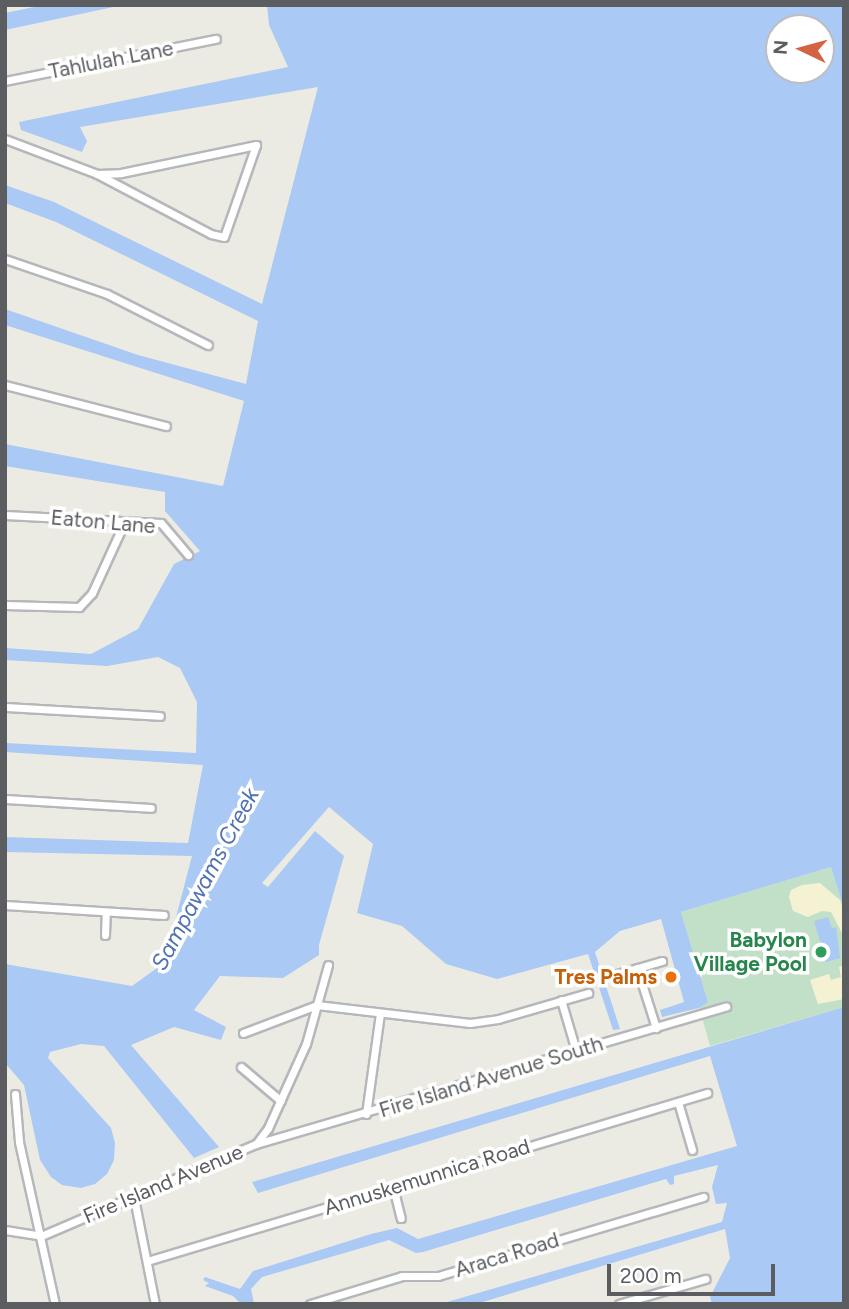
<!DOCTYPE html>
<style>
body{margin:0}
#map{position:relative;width:849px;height:1309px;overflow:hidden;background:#ecebe3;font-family:Figtree,sans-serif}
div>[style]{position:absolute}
.green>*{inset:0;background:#c2e0c7}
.sand>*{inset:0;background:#f5f2d4}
.water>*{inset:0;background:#aac9f4}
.roads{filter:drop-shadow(2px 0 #b5b7bb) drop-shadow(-2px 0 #b5b7bb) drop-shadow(0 2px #b5b7bb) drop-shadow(0 -2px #b5b7bb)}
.minor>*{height:7px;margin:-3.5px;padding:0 3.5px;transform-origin:3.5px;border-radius:3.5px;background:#fff}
.dots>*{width:19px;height:19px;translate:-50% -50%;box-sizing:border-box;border:4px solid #fff;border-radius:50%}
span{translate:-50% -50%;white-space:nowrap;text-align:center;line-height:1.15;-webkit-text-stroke:7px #fff;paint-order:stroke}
.street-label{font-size:21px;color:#5b5d61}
.leisure-label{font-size:21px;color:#27864d;font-weight:700}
.right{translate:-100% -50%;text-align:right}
.food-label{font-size:21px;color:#c56008;font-weight:700}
.water-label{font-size:23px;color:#5172b3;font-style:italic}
.frame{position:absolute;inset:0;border:7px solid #5b5d61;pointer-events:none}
.north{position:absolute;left:765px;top:14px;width:70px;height:70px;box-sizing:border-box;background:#fff;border:2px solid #bdbec0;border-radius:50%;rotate:275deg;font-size:19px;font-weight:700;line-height:28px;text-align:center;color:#5b5d61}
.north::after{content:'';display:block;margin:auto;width:24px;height:32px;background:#d36341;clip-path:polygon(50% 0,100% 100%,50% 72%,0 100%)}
.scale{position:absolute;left:607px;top:1264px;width:168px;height:32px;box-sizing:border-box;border:4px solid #5b5d61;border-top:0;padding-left:9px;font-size:21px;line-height:24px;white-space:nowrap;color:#5b5d61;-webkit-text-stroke:5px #fff;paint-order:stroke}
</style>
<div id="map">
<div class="green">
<i style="clip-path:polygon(831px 867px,844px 909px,844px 1007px,710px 1046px,699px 1006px,708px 1002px,681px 912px)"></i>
</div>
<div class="sand">
<i style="clip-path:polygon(820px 883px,840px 900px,844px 912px,844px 937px,831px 912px,822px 911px,808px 917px,793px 911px,789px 897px,791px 890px,802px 885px)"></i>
<i style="clip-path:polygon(844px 965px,844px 999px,818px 1004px,810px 980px,829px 974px,831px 980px,841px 977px,839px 967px)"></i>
</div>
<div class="water">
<i style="clip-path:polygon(44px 5px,123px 5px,5px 30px,5px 13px)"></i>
<i style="clip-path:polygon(evenodd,267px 5px,844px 5px,844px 909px,831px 867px,681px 912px,708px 1002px,699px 1008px,662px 1017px,660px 1010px,684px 1002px,661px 919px,620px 931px,595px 952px,620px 1029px,613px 1030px,588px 954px,497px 979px,446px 964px,402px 926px,357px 913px,373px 844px,329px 807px,262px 883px,268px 887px,315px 831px,344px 856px,319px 945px,319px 955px,283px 978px,220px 976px,194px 1010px,226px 1027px,221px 1040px,174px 1027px,131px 1045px,219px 1147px,194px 1158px,104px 1046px,81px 1044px,50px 1052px,48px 1058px,111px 1128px,115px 1143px,114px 1160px,107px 1174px,95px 1184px,81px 1188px,62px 1185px,51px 1177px,40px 1160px,24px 1085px,5px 1063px,5px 964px,132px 986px,164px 963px,192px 856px,5px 852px,5px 837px,188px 843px,203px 765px,5px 752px,5px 743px,196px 753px,197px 702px,180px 668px,158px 657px,107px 666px,5px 660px,5px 648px,91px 654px,138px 629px,174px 564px,200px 551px,165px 511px,165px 492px,5px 466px,5px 444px,223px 486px,244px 401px,5px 325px,5px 309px,138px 355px,246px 384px,258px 321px,56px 222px,5px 203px,5px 185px,54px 202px,262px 304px,318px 87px,80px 127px,87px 141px,82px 152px,21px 130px,19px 122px,288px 67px,269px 25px,267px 5px,779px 28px,821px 28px,821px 70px,779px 70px,779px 28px)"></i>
<i style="clip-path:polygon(828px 917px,832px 928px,836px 927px,840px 958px,826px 962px,814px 921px)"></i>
<i style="clip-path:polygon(844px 1007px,844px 1304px,712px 1304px,710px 1297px,730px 1258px,725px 1229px,476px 1304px,440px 1304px,722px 1222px,727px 1203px,716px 1204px,712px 1187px,718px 1165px,674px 1176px,674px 1184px,670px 1185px,666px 1179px,423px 1252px,416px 1253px,389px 1240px,262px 1277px,251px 1289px,254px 1304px,241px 1304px,233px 1296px,205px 1286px,209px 1283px,203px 1280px,205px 1277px,240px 1289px,253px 1271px,371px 1234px,397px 1228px,418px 1239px,737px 1146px,710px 1056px,258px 1193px,252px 1182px)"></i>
</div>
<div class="roads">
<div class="minor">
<i style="left:5px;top:81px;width:215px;rotate:-11.3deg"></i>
<i style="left:5px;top:139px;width:98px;rotate:20.8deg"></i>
<i style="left:256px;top:145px;width:97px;rotate:109.2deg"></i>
<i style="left:224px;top:237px;width:13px;rotate:-167deg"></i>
<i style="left:211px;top:234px;width:129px;rotate:-152.2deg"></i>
<i style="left:97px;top:174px;width:24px;rotate:-2deg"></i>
<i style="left:121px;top:173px;width:138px;rotate:-11.7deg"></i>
<i style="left:5px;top:259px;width:108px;rotate:18.9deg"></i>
<i style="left:107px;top:294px;width:113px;rotate:26.8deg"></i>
<i style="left:5px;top:385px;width:166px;rotate:14.3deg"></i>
<i style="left:5px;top:515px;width:156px;rotate:2.9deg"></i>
<i style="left:161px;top:523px;width:42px;rotate:49.8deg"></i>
<i style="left:5px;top:605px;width:74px;rotate:1.5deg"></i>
<i style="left:79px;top:607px;width:19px;rotate:-47deg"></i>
<i style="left:92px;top:593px;width:79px;rotate:-65.4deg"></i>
<i style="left:5px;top:707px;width:155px;rotate:3.3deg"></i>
<i style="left:5px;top:799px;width:146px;rotate:3.5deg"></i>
<i style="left:5px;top:905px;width:159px;rotate:3.6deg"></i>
<i style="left:105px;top:935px;width:23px;rotate:-88deg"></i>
<i style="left:637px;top:968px;width:63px;rotate:72.4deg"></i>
<i style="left:617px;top:974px;width:47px;rotate:-16.1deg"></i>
<i style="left:561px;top:1000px;width:53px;rotate:73.6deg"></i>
<i style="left:243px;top:1033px;width:79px;rotate:-20.7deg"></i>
<i style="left:317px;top:1005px;width:154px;rotate:6.7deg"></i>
<i style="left:470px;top:1023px;width:28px;rotate:-8deg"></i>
<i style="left:498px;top:1019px;width:94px;rotate:-16.1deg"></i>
<i style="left:241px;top:1067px;width:52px;rotate:40.4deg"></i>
<i style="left:15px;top:1094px;width:48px;rotate:85.2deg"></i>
<i style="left:19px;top:1142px;width:166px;rotate:77.5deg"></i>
<i style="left:678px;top:1102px;width:50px;rotate:73.7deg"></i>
<i style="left:366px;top:1114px;width:102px;rotate:-82.1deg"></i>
<i style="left:256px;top:1144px;width:490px;rotate:-16.3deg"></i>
<i style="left:393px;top:1187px;width:32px;rotate:76deg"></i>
<i style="left:134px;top:1198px;width:108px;rotate:78.8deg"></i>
<i style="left:5px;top:1230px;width:36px;rotate:9deg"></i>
<i style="left:41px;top:1236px;width:234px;rotate:-23.2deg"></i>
<i style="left:256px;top:1144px;width:20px;rotate:-53deg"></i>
<i style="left:268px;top:1128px;width:92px;rotate:-65.7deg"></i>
<i style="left:306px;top:1044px;width:82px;rotate:-74.4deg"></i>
<i style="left:147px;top:1261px;width:585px;rotate:-16.7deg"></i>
<i style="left:310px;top:1304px;width:96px;rotate:-16.9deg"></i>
<i style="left:402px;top:1276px;width:36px"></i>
<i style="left:438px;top:1276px;width:277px;rotate:-16.6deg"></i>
<i style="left:619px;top:1304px;width:90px;rotate:-16.2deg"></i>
</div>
</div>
<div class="dots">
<i style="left:821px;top:952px;background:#2e9e5b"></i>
<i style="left:671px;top:977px;background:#e8710a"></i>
</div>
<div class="street-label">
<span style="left:111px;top:60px;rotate:-11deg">Tahlulah Lane</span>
<span style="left:103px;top:522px;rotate:5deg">Eaton Lane</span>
<span style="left:491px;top:1077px;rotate:-17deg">Fire Island Avenue South</span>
<span style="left:427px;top:1177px;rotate:-17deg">Annuskemunnica Road</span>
<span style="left:163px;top:1184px;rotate:-23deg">Fire Island Avenue</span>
<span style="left:507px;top:1255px;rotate:-17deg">Araca Road</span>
</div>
<div class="leisure-label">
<span class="right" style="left:807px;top:952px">Babylon<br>Village Pool</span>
</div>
<div class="food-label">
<span class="right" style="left:657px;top:977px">Tres Palms</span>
</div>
<div class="water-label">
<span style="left:205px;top:879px;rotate:-62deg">Sampawams Creek</span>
</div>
<div class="frame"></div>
<div class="north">N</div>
<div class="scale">200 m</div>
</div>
